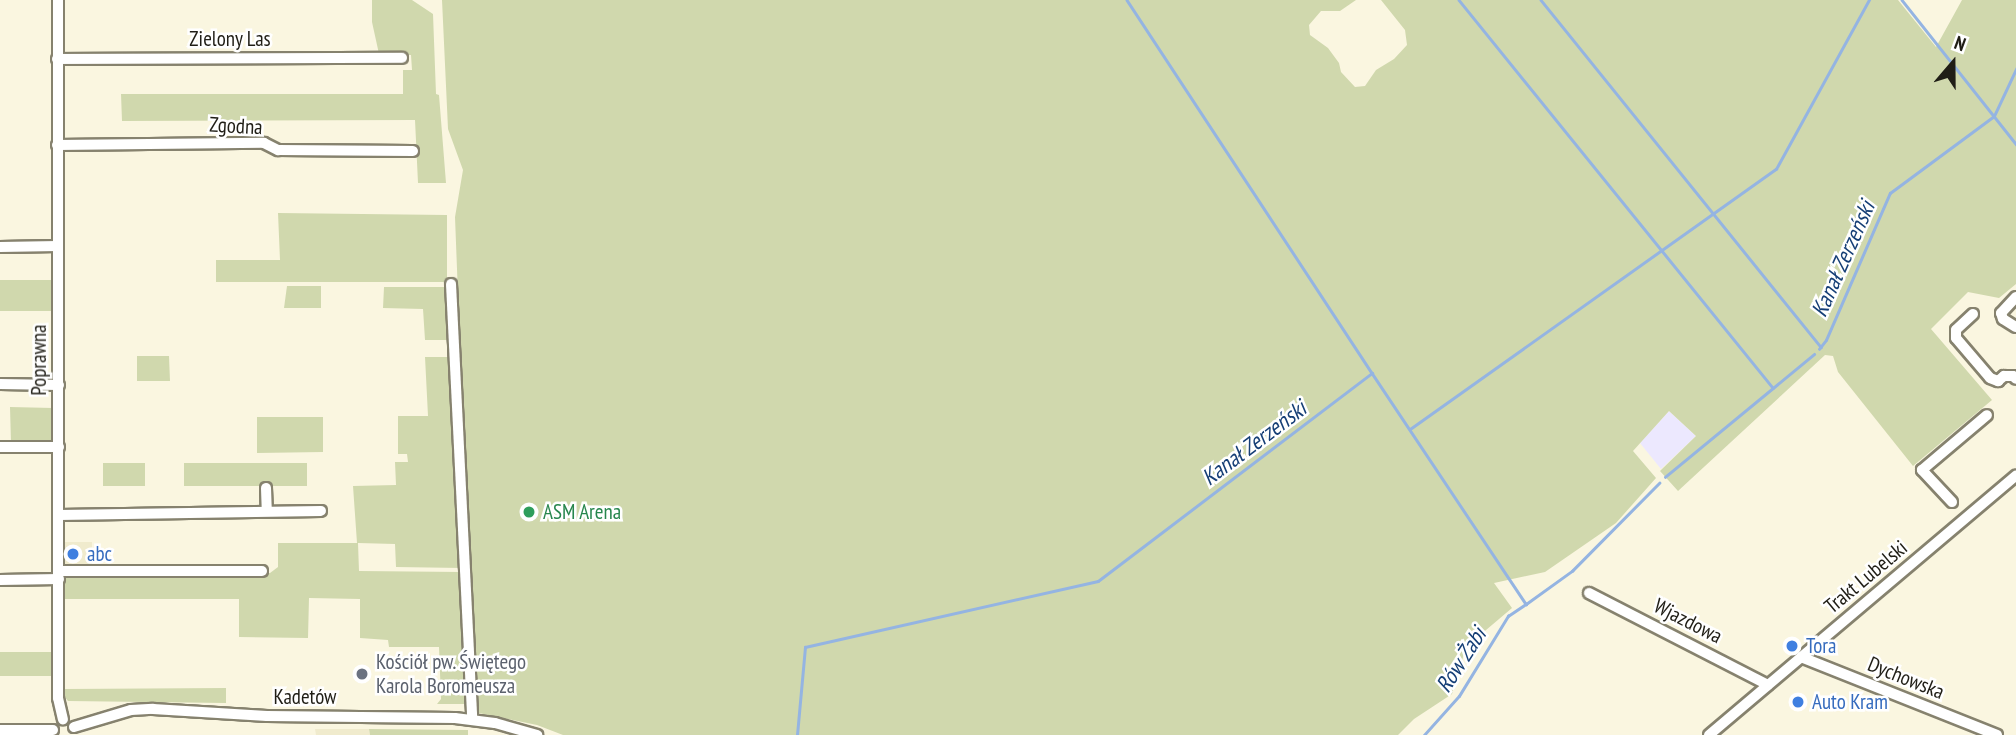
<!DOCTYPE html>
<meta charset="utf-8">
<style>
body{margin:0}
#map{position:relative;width:2016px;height:735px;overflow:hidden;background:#faf6e0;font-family:"PT Sans Narrow",sans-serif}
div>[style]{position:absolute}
.built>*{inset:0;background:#f0ebcd}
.industrial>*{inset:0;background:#ece8fe}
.green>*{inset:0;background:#d0d8ad}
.stream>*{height:2.5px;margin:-1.25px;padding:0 1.25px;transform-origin:1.25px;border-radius:1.25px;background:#94b4e2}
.roads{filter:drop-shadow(2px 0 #86826e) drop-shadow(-2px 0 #86826e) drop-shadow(0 2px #86826e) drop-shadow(0 -2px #86826e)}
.minor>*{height:10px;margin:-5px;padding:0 5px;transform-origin:5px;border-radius:5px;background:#fff}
.dots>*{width:19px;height:19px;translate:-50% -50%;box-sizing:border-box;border:4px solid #fff;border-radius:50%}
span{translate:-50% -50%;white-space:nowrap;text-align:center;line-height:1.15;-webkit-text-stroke:5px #fff;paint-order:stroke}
.street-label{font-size:21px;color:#201e16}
.leisure-label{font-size:21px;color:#27864d}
.left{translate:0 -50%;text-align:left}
.shop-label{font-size:21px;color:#366cbe}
.worship-label{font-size:21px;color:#5b616d}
.water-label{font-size:23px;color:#163f76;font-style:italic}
.north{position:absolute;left:1918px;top:28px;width:70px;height:70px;-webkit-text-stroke:5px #fff;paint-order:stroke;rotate:20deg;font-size:19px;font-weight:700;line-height:28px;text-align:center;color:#201e16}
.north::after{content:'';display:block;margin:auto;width:24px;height:32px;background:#201e16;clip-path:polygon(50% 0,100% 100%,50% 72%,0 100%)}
</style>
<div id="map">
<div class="built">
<i style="clip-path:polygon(65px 542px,92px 542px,92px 567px,65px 567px)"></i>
<i style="clip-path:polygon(315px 729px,369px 729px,370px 735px,316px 735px)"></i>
</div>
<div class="industrial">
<i style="clip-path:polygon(1669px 411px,1696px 436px,1661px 469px,1640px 443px)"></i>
</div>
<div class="green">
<i style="clip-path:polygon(372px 0,412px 0,433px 14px,436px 94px,439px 95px,446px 183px,418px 183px,415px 120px,122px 121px,121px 94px,403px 94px,403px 70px,412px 70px,411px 55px,379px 54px,372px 22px)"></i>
<i style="clip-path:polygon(442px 0,1356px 0,1340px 11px,1321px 11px,1309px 25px,1310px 35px,1328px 48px,1339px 63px,1341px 72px,1355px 87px,1365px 86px,1376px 70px,1394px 59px,1407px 45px,1405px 30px,1381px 0,1898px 0,1936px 47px,1962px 0,2016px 0,2016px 284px,1999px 298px,1968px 292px,1931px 329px,1992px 400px,1913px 466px,1838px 372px,1833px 356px,1825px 355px,1678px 491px,1660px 471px,1696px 436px,1669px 411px,1633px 451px,1656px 478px,1616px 523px,1545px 572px,1494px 583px,1512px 608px,1466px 647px,1452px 694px,1414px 719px,1398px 735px,563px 735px,537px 725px,474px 712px,455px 217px,463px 170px,448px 129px)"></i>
<i style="clip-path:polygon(278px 213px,447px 215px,447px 278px,444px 282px,216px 282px,216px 260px,280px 260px)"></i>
<i style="clip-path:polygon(0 280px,52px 280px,54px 311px,0 311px)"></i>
<i style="clip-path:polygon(287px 286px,321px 286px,321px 308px,284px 308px)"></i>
<i style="clip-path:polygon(384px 287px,444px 287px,450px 295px,452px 335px,447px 340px,425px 340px,423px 309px,383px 308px)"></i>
<i style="clip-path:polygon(137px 356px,169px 356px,170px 381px,137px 381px)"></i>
<i style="clip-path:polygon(425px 357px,453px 357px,462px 568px,396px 567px,395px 544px,358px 543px,359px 571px,462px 572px,467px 704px,437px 704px,441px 699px,439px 647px,389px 647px,388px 640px,360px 638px,360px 599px,309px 598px,308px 638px,239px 637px,239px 599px,64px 599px,64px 576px,270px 573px,278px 567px,278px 543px,357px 543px,353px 486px,396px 485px,395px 462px,408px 462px,407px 454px,398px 454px,398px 416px,428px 416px)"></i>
<i style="clip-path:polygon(10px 407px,53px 408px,54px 444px,11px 443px)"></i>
<i style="clip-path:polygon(257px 417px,323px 417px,323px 452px,257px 453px)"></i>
<i style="clip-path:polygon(103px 463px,145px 463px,145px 486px,103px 486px)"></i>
<i style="clip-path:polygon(184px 463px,307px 463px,307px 486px,184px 486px)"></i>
<i style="clip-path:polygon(0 652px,53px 652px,53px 676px,0 676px)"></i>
<i style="clip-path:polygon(226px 688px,226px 703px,68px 701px,64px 696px,64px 689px)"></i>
<i style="clip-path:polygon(369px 729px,468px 730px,468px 735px,370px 735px)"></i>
</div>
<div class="stream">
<i style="left:1127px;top:0;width:446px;rotate:56.7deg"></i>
<i style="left:1459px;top:0;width:499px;rotate:51deg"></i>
<i style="left:1541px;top:0;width:446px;rotate:51.1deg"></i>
<i style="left:1902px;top:0;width:184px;rotate:51.6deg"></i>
<i style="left:1819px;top:349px;width:11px;rotate:-52deg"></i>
<i style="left:1826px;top:340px;width:160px;rotate:-66.5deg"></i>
<i style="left:1890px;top:193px;width:129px;rotate:-36.5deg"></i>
<i style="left:1994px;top:116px;width:52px;rotate:-64.9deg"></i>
<i style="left:1410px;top:429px;width:449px;rotate:-35.4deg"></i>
<i style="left:1776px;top:169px;width:193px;rotate:-61.2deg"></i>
<i style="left:1665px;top:477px;width:193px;rotate:-39.5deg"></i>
<i style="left:797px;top:735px;width:88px;rotate:-84.8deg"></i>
<i style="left:805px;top:647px;width:300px;rotate:-12.7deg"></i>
<i style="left:1098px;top:581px;width:344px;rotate:-37.2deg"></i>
<i style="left:1372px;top:373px;width:278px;rotate:56.3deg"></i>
<i style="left:1526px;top:604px;width:57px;rotate:-35.7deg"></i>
<i style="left:1572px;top:571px;width:124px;rotate:-45.3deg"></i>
<i style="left:1424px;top:735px;width:52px;rotate:-48.1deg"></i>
<i style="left:1459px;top:696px;width:94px;rotate:-58.5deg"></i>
<i style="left:1508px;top:616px;width:22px;rotate:-34deg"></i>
</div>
<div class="roads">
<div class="minor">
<i style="left:58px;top:0;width:698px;rotate:90deg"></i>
<i style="left:58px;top:698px;width:22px;rotate:77deg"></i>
<i style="left:57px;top:59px;width:345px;rotate:-0.2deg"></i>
<i style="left:57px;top:145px;width:207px;rotate:-0.6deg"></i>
<i style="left:264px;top:143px;width:16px;rotate:27deg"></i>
<i style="left:278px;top:150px;width:135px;rotate:0.4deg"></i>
<i style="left:0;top:247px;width:58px;rotate:-1deg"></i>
<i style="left:451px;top:284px;width:436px;rotate:87.2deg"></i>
<i style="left:2016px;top:297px;width:22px;rotate:133deg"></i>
<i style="left:2001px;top:313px;width:6px;rotate:72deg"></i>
<i style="left:2003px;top:319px;width:15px;rotate:32deg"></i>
<i style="left:1973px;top:314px;width:23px;rotate:137deg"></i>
<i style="left:1956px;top:330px;width:8px;rotate:90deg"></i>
<i style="left:1956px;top:338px;width:52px;rotate:49.6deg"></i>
<i style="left:1990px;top:378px;width:9px;rotate:21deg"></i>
<i style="left:1998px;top:381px;width:8px;rotate:-40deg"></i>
<i style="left:2004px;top:376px;width:9px"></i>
<i style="left:2013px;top:376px;width:4px;rotate:45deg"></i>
<i style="left:0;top:384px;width:59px;rotate:1deg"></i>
<i style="left:0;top:447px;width:59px"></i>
<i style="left:266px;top:488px;width:23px;rotate:88deg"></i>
<i style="left:1952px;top:502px;width:44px;rotate:-133.2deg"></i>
<i style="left:1922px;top:470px;width:85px;rotate:-40.2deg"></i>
<i style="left:59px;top:515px;width:262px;rotate:-0.9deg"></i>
<i style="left:59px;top:571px;width:203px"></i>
<i style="left:0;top:580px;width:59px;rotate:-1deg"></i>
<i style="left:1589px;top:593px;width:201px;rotate:27.2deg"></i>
<i style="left:1801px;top:657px;width:211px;rotate:21.7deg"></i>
<i style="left:74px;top:727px;width:59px;rotate:-16.6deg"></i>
<i style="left:131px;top:710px;width:22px;rotate:-3deg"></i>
<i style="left:153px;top:709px;width:114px;rotate:3.5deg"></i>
<i style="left:267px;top:716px;width:188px;rotate:0.6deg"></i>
<i style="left:455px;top:718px;width:40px;rotate:7.1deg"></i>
<i style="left:495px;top:723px;width:44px;rotate:15.9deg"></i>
<i style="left:0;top:730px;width:53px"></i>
<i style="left:1709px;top:735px;width:402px;rotate:-40.2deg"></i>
</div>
</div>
<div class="dots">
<i style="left:529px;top:512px;background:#2e9e5b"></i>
<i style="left:73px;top:554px;background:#3f7fe0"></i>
<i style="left:1792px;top:646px;background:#3f7fe0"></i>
<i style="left:362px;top:674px;background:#6b7280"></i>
<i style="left:1798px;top:702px;background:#3f7fe0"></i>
</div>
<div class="street-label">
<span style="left:230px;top:39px">Zielony Las</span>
<span style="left:236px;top:126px;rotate:3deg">Zgodna</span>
<span style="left:39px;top:360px;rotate:-90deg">Poprawna</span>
<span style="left:1866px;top:577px;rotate:-40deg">Trakt Lubelski</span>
<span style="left:1688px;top:621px;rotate:27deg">Wjazdowa</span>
<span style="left:1906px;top:678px;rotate:22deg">Dychowska</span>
<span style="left:305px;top:697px">Kadetów</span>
</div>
<div class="leisure-label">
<span class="left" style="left:543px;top:512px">ASM Arena</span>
</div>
<div class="shop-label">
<span class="left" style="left:87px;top:554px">abc</span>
<span class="left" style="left:1806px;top:646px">Tora</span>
<span class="left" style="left:1812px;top:702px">Auto Kram</span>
</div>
<div class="worship-label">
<span class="left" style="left:376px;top:674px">Kościół pw. Świętego<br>Karola Boromeusza</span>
</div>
<div class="water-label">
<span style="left:1843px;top:259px;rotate:-66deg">Kanał Zerzeński</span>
<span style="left:1254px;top:443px;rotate:-37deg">Kanał Zerzeński</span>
<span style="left:1461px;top:660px;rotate:-57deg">Rów Żabi</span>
</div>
<div class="north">N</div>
</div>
